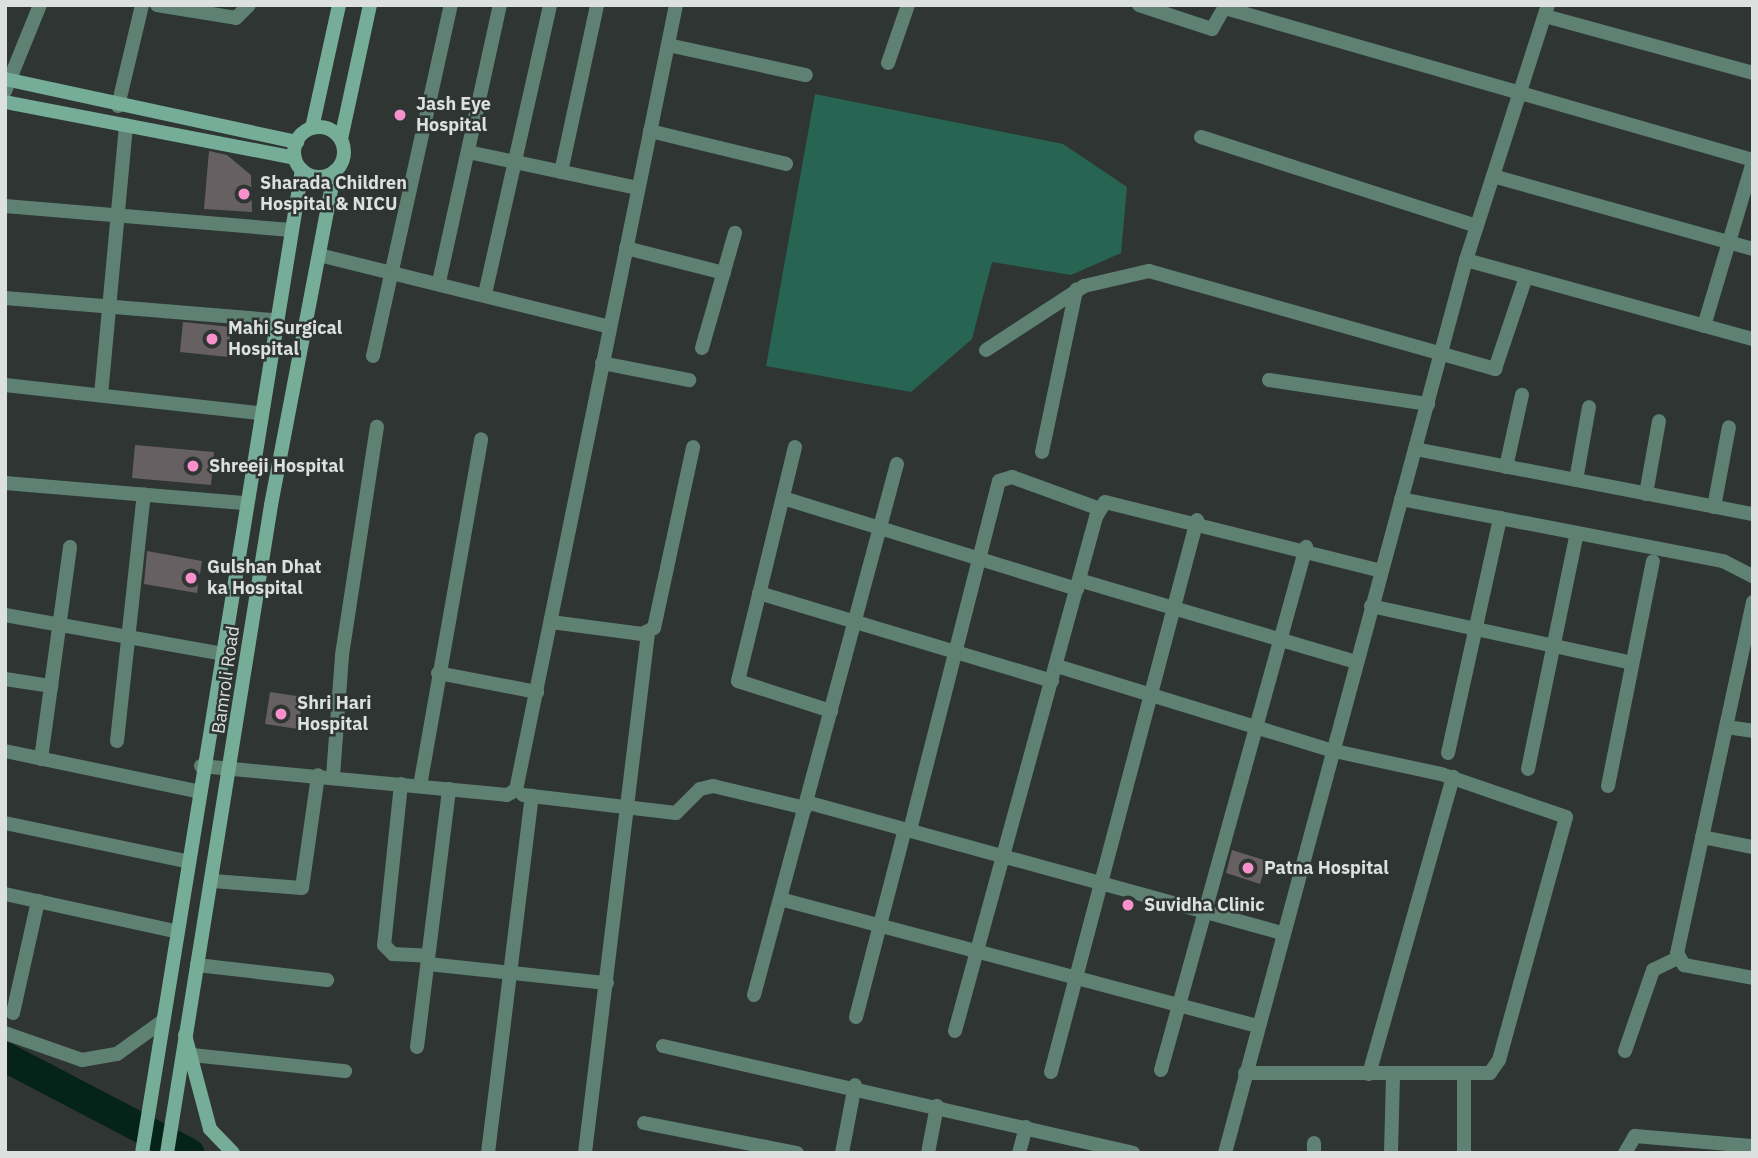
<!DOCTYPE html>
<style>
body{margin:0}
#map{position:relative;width:1758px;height:1158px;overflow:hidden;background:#2e3532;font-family:"IBM Plex Sans",sans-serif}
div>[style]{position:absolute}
.green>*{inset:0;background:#276451}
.river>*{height:30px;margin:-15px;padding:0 15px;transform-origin:15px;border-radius:15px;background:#06231a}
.building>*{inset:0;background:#676063}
.street>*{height:14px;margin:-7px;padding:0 7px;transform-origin:7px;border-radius:7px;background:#5f8174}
.secondary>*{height:14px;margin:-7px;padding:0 7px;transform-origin:7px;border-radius:7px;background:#75ad98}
.secondary>.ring{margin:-7px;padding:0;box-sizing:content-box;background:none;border:14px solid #75ad98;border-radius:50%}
.dots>*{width:19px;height:19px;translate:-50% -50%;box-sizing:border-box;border:4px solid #2e3532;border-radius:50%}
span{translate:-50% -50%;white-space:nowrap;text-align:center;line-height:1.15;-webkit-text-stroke:5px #2e3532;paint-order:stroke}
.poi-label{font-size:18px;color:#dce0de;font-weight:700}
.left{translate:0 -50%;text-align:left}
.street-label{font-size:18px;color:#dce0de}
.frame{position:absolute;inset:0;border:7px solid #dce0de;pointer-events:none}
</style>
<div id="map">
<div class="green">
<i style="clip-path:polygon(815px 94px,1063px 144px,1127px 187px,1121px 253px,1071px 275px,992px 262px,972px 339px,911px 392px,766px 366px)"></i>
</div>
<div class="river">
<i style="left:5px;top:1057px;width:208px;rotate:27.6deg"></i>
</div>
<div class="building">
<i style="clip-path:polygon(209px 151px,227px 155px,251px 175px,252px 212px,204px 209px)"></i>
<i style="clip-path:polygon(183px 322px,231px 327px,228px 357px,180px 352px)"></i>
<i style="clip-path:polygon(135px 445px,214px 452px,211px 485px,132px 478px)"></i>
<i style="clip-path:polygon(147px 551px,202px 561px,197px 593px,144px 584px)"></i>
<i style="clip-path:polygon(270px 692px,303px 697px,298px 729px,265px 724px)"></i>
<i style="clip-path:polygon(1232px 850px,1267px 861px,1260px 884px,1226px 873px)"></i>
</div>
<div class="street">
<i style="left:157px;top:5px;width:80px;rotate:9.3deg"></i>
<i style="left:236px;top:18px;width:18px;rotate:-45deg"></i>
<i style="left:1139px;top:5px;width:77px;rotate:18.2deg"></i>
<i style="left:1212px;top:29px;width:28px;rotate:-60deg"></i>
<i style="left:1225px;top:8px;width:549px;rotate:16.06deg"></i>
<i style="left:1545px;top:16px;width:216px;rotate:15.3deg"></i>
<i style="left:668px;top:45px;width:141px;rotate:12.3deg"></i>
<i style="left:888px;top:63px;width:61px;rotate:-71deg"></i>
<i style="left:5px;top:91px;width:93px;rotate:-67.9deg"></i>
<i style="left:118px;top:106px;width:104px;rotate:-76.6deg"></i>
<i style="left:650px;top:131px;width:140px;rotate:13.6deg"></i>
<i style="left:1201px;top:137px;width:290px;rotate:17.9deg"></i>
<i style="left:468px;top:152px;width:174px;rotate:12deg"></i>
<i style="left:561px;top:172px;width:171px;rotate:-77.8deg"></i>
<i style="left:1493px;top:176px;width:270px;rotate:15.7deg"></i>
<i style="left:5px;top:206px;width:287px;rotate:4.8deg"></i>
<i style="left:626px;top:248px;width:101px;rotate:14.3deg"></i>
<i style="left:319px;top:255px;width:299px;rotate:13.9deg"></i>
<i style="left:1466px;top:260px;width:298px;rotate:15.4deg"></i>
<i style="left:439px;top:282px;width:284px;rotate:-77.6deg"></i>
<i style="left:485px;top:294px;width:296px;rotate:-77.3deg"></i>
<i style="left:5px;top:298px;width:271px;rotate:4.7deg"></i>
<i style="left:1704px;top:326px;width:171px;rotate:-73.4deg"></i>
<i style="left:702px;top:348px;width:120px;rotate:-74deg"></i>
<i style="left:986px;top:350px;width:117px;rotate:-33.1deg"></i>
<i style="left:1084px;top:286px;width:67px;rotate:-13deg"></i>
<i style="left:1149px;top:271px;width:360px;rotate:15.8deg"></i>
<i style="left:1495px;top:369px;width:97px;rotate:-71.4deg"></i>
<i style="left:373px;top:356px;width:360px;rotate:-77.5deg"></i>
<i style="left:602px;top:363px;width:89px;rotate:11.1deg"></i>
<i style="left:1269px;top:380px;width:161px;rotate:8.6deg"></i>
<i style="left:5px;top:385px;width:256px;rotate:6.3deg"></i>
<i style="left:101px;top:395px;width:271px;rotate:-84.7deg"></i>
<i style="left:795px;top:447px;width:241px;rotate:103.7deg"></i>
<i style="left:738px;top:681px;width:98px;rotate:17.9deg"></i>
<i style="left:1415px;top:449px;width:344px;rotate:10.9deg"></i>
<i style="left:1042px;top:452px;width:166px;rotate:-78.1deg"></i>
<i style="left:1506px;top:467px;width:74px;rotate:-77.5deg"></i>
<i style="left:1576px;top:480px;width:74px;rotate:-79.9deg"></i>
<i style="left:5px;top:483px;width:239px;rotate:4.8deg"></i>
<i style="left:1646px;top:494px;width:74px;rotate:-79.9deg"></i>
<i style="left:783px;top:498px;width:308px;rotate:17.2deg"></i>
<i style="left:1401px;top:499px;width:328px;rotate:10.9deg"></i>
<i style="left:1723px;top:561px;width:34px;rotate:27deg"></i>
<i style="left:1714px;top:507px;width:81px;rotate:-79.4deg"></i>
<i style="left:1079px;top:580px;width:289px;rotate:16.5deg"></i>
<i style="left:759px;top:593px;width:306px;rotate:16.7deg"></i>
<i style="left:1753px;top:602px;width:359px;rotate:102.2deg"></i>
<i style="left:1677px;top:953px;width:14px;rotate:60deg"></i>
<i style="left:1684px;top:965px;width:70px;rotate:10.7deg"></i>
<i style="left:1371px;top:606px;width:267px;rotate:12.3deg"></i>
<i style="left:5px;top:615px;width:217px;rotate:10.1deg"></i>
<i style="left:551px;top:622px;width:92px;rotate:7.5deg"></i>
<i style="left:642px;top:634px;width:13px;rotate:-27deg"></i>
<i style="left:654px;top:628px;width:185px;rotate:-77.8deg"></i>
<i style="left:1057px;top:666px;width:286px;rotate:17.1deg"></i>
<i style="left:1330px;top:750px;width:114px;rotate:12.2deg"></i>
<i style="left:1441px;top:774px;width:132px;rotate:19deg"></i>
<i style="left:1566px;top:817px;width:252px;rotate:105.4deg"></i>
<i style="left:1499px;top:1060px;width:16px;rotate:125deg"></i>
<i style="left:1490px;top:1073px;width:245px;rotate:180deg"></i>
<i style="left:438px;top:673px;width:101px;rotate:10.9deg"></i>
<i style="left:5px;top:679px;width:47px;rotate:8.7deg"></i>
<i style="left:1726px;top:727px;width:27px;rotate:8deg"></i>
<i style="left:117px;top:741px;width:248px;rotate:-83.8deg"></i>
<i style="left:5px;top:751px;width:196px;rotate:11.8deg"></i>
<i style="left:1448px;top:753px;width:241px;rotate:-77.5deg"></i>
<i style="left:41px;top:759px;width:214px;rotate:-82.2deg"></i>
<i style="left:201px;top:766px;width:307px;rotate:5.4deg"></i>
<i style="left:507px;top:795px;width:10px;rotate:-29deg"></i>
<i style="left:516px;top:790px;width:801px;rotate:-78.48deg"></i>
<i style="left:1528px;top:769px;width:241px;rotate:-78.3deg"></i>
<i style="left:333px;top:776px;width:121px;rotate:-85.7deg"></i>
<i style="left:342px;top:655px;width:231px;rotate:-81.3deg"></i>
<i style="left:401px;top:784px;width:162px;rotate:96deg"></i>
<i style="left:384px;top:945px;width:13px;rotate:45deg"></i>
<i style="left:393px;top:954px;width:35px;rotate:3deg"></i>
<i style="left:420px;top:786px;width:352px;rotate:-80deg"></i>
<i style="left:1608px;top:786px;width:229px;rotate:-78.7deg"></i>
<i style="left:523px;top:795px;width:154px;rotate:6.7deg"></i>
<i style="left:676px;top:813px;width:34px;rotate:-45deg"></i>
<i style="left:700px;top:789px;width:13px;rotate:-13deg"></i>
<i style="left:713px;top:786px;width:95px;rotate:13.4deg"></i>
<i style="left:806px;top:802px;width:492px;rotate:15.4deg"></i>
<i style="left:5px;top:823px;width:185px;rotate:11.9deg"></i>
<i style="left:910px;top:830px;width:360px;rotate:-75.7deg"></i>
<i style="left:999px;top:481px;width:14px;rotate:-17deg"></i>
<i style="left:1012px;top:477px;width:94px;rotate:20deg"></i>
<i style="left:1702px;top:837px;width:52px;rotate:11.1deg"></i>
<i style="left:213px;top:881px;width:89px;rotate:4.5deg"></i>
<i style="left:302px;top:888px;width:114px;rotate:-81.9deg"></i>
<i style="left:5px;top:894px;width:174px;rotate:12.3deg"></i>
<i style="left:780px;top:899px;width:494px;rotate:14.9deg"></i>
<i style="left:428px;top:964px;width:180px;rotate:6.1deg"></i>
<i style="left:197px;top:965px;width:131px;rotate:6.6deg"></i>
<i style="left:754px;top:995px;width:550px;rotate:-74.93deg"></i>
<i style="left:13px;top:1013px;width:115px;rotate:-77.4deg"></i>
<i style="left:856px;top:1017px;width:194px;rotate:-75.4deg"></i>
<i style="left:955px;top:1031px;width:533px;rotate:-74.66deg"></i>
<i style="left:1096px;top:517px;width:17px;rotate:-59deg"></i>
<i style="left:1105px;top:502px;width:284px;rotate:14deg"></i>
<i style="left:5px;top:1033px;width:82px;rotate:19.3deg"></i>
<i style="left:82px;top:1060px;width:36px;rotate:-10deg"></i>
<i style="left:117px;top:1054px;width:53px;rotate:-35.8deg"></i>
<i style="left:663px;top:1046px;width:482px;rotate:12.8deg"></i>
<i style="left:417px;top:1047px;width:260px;rotate:-82.9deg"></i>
<i style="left:1625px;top:1051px;width:86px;rotate:-70.9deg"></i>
<i style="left:1653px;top:970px;width:28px;rotate:-26deg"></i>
<i style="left:192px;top:1055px;width:154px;rotate:6deg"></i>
<i style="left:1161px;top:1070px;width:543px;rotate:-74.5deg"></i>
<i style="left:1051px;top:1072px;width:571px;rotate:-75.18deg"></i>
<i style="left:1369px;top:1074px;width:309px;rotate:-74.2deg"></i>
<i style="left:644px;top:1123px;width:156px;rotate:11.1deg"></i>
<i style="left:488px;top:1153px;width:360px;rotate:-83deg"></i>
<i style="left:585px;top:1153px;width:524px;rotate:-83.09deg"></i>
<i style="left:842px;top:1153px;width:69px;rotate:-79.2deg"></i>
<i style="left:928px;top:1153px;width:48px;rotate:-79.2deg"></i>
<i style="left:1019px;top:1153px;width:27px;rotate:-75deg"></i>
<i style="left:1225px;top:1153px;width:925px;rotate:-74.9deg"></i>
<i style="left:1466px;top:260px;width:268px;rotate:-72.2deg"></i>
<i style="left:1314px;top:1153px;width:10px;rotate:-90deg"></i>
<i style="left:1391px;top:1153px;width:79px;rotate:-88.5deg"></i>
<i style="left:1464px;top:1153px;width:78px;rotate:-90deg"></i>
<i style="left:1625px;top:1153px;width:20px;rotate:-60deg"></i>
<i style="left:1635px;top:1136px;width:117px;rotate:4.9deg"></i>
</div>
<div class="secondary">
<i style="left:5px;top:79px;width:299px;rotate:12.2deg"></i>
<i style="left:5px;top:102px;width:295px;rotate:10.9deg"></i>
<i class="ring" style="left:294px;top:127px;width:36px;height:36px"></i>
<i style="left:312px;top:128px;width:126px;rotate:-77.6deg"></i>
<i style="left:341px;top:139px;width:137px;rotate:-77.8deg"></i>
<i style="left:185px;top:1035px;width:97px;rotate:75.1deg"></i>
<i style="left:210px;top:1129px;width:33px;rotate:46deg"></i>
<i style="left:142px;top:1153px;width:996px;rotate:-80.76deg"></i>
<i style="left:167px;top:1153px;width:656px;rotate:-80.88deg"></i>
<i style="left:271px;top:505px;width:340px;rotate:-79.2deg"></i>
</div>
<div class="dots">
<i style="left:400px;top:115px;background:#f890cc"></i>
<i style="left:244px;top:194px;background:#f890cc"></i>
<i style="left:212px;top:339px;background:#f890cc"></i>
<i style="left:193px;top:466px;background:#f890cc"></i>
<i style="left:191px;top:578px;background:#f890cc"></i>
<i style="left:281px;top:714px;background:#f890cc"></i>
<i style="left:1248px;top:868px;background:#f890cc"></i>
<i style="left:1128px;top:905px;background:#f890cc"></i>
</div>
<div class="poi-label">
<span class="left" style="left:416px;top:115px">Jash Eye<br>Hospital</span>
<span class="left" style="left:260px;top:194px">Sharada Children<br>Hospital &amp; NICU</span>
<span class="left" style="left:228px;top:339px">Mahi Surgical<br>Hospital</span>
<span class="left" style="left:209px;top:466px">Shreeji Hospital</span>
<span class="left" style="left:207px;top:578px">Gulshan Dhat<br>ka Hospital</span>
<span class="left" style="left:297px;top:714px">Shri Hari<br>Hospital</span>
<span class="left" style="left:1264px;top:868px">Patna Hospital</span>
<span class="left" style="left:1144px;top:905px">Suvidha Clinic</span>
</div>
<div class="street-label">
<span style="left:226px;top:680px;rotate:-82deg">Bamroli Road</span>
</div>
<div class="frame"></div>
</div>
